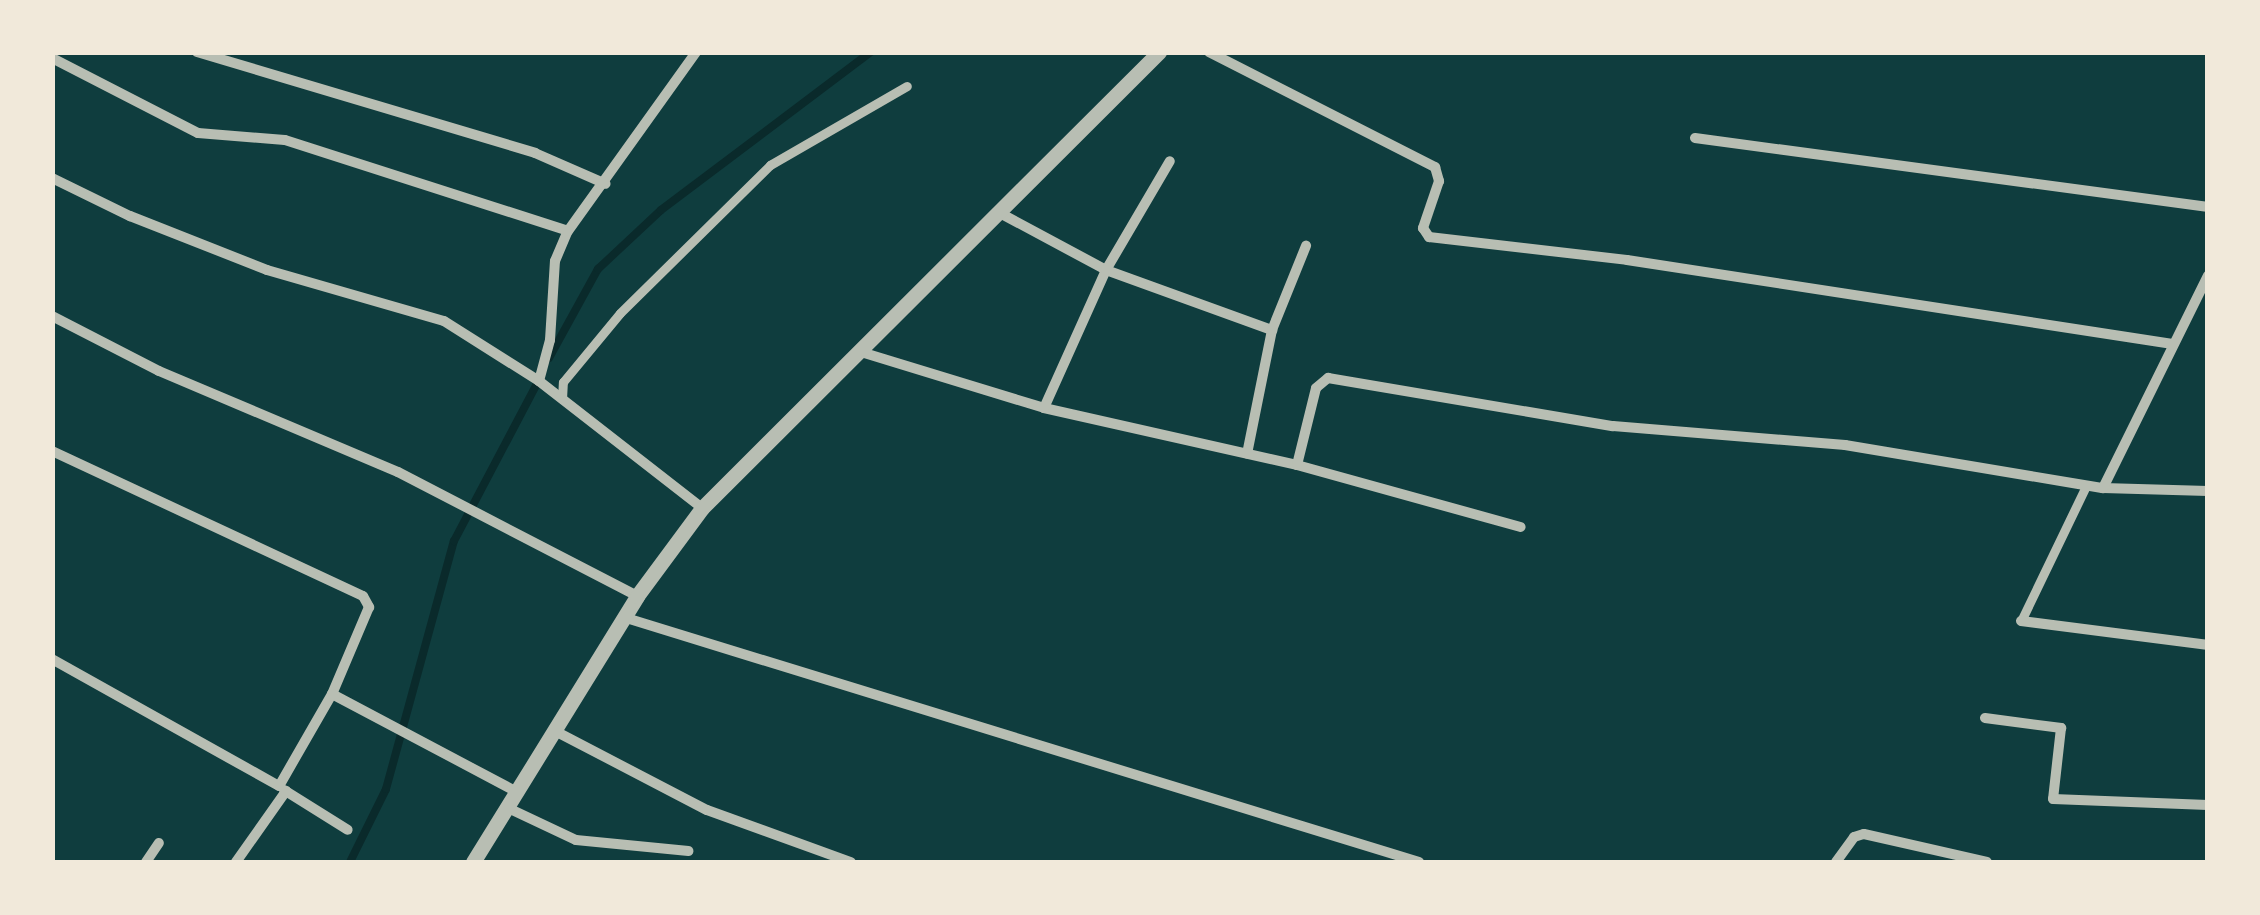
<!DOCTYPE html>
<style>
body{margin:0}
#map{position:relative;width:2260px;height:915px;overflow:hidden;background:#0f3d3e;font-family:Ubuntu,sans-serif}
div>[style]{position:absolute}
.stream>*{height:8px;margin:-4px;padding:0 4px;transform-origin:4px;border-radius:4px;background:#0a2a2b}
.pedestrian>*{height:9px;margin:-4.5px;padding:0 4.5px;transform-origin:4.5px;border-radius:4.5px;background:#b8beb3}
.minor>*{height:10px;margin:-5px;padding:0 5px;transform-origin:5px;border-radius:5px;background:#b8beb3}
.tertiary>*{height:15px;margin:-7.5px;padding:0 7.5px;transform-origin:7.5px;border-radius:7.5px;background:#b8beb3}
span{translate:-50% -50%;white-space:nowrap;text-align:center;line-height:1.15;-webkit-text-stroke:8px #f1e9da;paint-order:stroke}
.frame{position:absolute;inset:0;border:55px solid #f1e9da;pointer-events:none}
</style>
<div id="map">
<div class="stream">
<i style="left:549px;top:358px;width:102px;rotate:-61.2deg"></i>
<i style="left:598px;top:269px;width:86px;rotate:-43.1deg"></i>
<i style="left:661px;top:210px;width:263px;rotate:-37deg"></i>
<i style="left:350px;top:862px;width:81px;rotate:-63.7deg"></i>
<i style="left:386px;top:789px;width:257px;rotate:-74.7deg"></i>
<i style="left:454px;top:541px;width:182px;rotate:-62.2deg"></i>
</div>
<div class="pedestrian">
<i style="left:562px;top:399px;width:17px;rotate:-87deg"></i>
<i style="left:563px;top:382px;width:89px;rotate:-50.4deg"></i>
<i style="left:620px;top:313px;width:211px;rotate:-44.6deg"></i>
<i style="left:770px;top:165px;width:158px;rotate:-30deg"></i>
<i style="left:2021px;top:621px;width:150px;rotate:-64.3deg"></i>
</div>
<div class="minor">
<i style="left:197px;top:52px;width:353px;rotate:16.6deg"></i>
<i style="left:535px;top:153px;width:77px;rotate:23.6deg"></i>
<i style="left:1209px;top:52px;width:254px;rotate:27deg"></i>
<i style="left:1435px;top:167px;width:15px;rotate:74deg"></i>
<i style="left:1439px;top:181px;width:50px;rotate:108.8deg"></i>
<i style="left:1423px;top:228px;width:11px;rotate:56deg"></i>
<i style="left:1429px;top:237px;width:199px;rotate:6.6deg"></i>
<i style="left:1627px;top:260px;width:552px;rotate:8.75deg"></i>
<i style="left:52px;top:58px;width:164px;rotate:27.2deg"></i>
<i style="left:198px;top:133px;width:87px;rotate:4.6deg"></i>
<i style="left:285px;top:140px;width:297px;rotate:17.8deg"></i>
<i style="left:1695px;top:138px;width:518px;rotate:7.66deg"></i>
<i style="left:52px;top:178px;width:87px;rotate:26deg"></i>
<i style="left:130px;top:216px;width:147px;rotate:21.5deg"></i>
<i style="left:267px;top:270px;width:184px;rotate:16.1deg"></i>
<i style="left:444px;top:321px;width:112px;rotate:32.3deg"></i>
<i style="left:539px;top:381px;width:207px;rotate:37.9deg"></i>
<i style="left:998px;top:212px;width:123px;rotate:28.2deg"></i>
<i style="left:1106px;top:270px;width:177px;rotate:19.9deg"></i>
<i style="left:1272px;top:330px;width:126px;rotate:101.4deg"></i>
<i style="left:52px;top:316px;width:120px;rotate:27.2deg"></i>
<i style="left:159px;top:371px;width:259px;rotate:22.9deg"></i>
<i style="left:398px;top:472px;width:269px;rotate:27.4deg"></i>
<i style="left:1272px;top:330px;width:91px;rotate:-68deg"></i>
<i style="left:861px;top:352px;width:191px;rotate:17deg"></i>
<i style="left:1044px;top:408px;width:259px;rotate:12.7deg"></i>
<i style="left:1297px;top:465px;width:232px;rotate:15.5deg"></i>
<i style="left:539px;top:381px;width:42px;rotate:-75deg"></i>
<i style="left:550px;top:340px;width:79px;rotate:-86.4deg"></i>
<i style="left:555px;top:261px;width:33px;rotate:-67deg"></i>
<i style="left:568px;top:231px;width:220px;rotate:-54.4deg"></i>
<i style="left:1044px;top:408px;width:151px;rotate:-65.8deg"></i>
<i style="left:1106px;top:270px;width:126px;rotate:-59.6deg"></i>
<i style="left:52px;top:451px;width:343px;rotate:25deg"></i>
<i style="left:363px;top:596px;width:13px;rotate:61deg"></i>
<i style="left:369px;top:607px;width:95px;rotate:113deg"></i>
<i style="left:332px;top:694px;width:106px;rotate:119.9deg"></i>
<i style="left:279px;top:786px;width:260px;rotate:-150.8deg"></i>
<i style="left:1297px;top:465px;width:79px;rotate:-76.1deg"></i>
<i style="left:1316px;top:388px;width:16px;rotate:-40deg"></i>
<i style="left:1328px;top:378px;width:289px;rotate:9.6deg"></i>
<i style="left:1613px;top:426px;width:233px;rotate:4.7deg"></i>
<i style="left:1845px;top:445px;width:262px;rotate:9.5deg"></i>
<i style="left:2103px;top:488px;width:105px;rotate:1.6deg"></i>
<i style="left:2103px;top:488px;width:237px;rotate:-63.7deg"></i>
<i style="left:623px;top:617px;width:833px;rotate:17.11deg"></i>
<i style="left:2021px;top:621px;width:189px;rotate:7.3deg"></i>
<i style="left:332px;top:694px;width:209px;rotate:27.9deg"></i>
<i style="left:1985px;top:718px;width:77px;rotate:7.5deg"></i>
<i style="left:2061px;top:728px;width:71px;rotate:96.4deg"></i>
<i style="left:2053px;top:799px;width:155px;rotate:2.2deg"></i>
<i style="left:555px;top:731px;width:171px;rotate:27.5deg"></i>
<i style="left:707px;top:810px;width:153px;rotate:19.9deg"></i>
<i style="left:284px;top:790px;width:75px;rotate:32deg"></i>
<i style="left:508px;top:808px;width:75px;rotate:25.2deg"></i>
<i style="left:576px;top:840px;width:113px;rotate:5.6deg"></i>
<i style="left:146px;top:862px;width:23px;rotate:-56deg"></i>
<i style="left:236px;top:862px;width:87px;rotate:-54.8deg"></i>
<i style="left:1836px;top:862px;width:31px;rotate:-54deg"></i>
<i style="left:1854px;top:837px;width:10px;rotate:-17deg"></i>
<i style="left:1864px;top:834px;width:126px;rotate:12.8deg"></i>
</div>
<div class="tertiary">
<i style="left:473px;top:862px;width:312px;rotate:-58.3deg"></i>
<i style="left:637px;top:596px;width:109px;rotate:-53.5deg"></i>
<i style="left:702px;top:508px;width:646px;rotate:-44.94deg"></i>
</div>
<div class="frame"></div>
</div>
